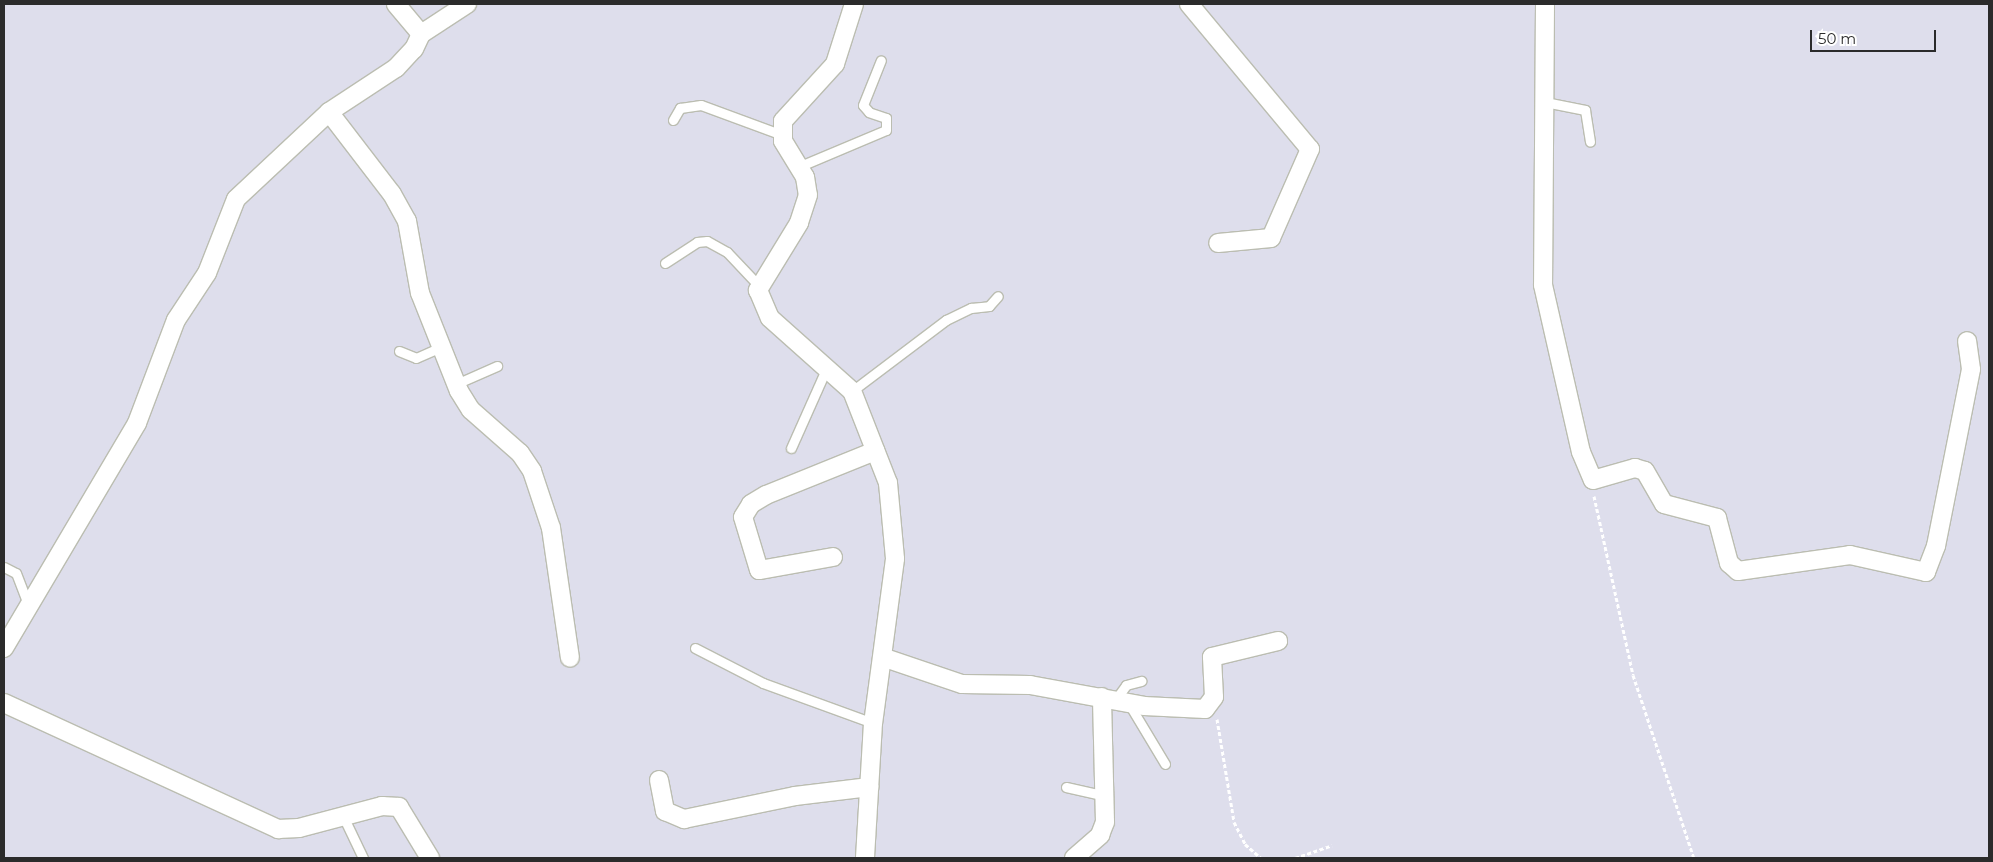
<!DOCTYPE html>
<style>
body{margin:0}
#map{position:relative;width:1993px;height:862px;overflow:hidden;background:#dedeec;font-family:Montserrat,sans-serif}
div>[style]{position:absolute}
.path>*{height:3px;margin-top:-1.5px;transform-origin:0;background:repeating-linear-gradient(90deg,#fff 0 4px,transparent 0 6.5px)}
.roads{filter:drop-shadow(1px 0 #bbbdb1) drop-shadow(-1px 0 #bbbdb1) drop-shadow(0 1px #bbbdb1) drop-shadow(0 -1px #bbbdb1)}
.service>*{height:9px;margin:-4.5px;padding:0 4.5px;transform-origin:4.5px;border-radius:4.5px;background:#fff}
.minor>*{height:18px;margin:-9px;padding:0 9px;transform-origin:9px;border-radius:9px;background:#fff}
span{translate:-50% -50%;white-space:nowrap;text-align:center;line-height:1.15;-webkit-text-stroke:4px #fff;paint-order:stroke}
.frame{position:absolute;inset:0;border:5px solid #2b2b2b;pointer-events:none}
.scale{position:absolute;left:1810px;top:30px;width:126px;height:22px;box-sizing:border-box;border:2px solid #2b2b2b;border-top:0;padding-left:6px;font-size:15px;line-height:18px;white-space:nowrap;color:#2b2b2b;-webkit-text-stroke:4px #fff;paint-order:stroke}
</style>
<div id="map">
<div class="path">
<i style="left:1594px;top:496px;width:183px;rotate:77.7deg"></i>
<i style="left:1633px;top:675px;width:193px;rotate:71.6deg"></i>
<i style="left:1217px;top:719px;width:104px;rotate:80.6deg"></i>
<i style="left:1234px;top:822px;width:25px;rotate:63deg"></i>
<i style="left:1245px;top:844px;width:21px;rotate:41deg"></i>
<i style="left:1295px;top:858px;width:39px;rotate:-19deg"></i>
</div>
<div class="roads">
<div class="service">
<i style="left:1545px;top:102px;width:41px;rotate:11.3deg"></i>
<i style="left:1585px;top:110px;width:32px;rotate:81deg"></i>
<i style="left:673px;top:120px;width:14px;rotate:-60deg"></i>
<i style="left:680px;top:108px;width:21px;rotate:-8deg"></i>
<i style="left:701px;top:105px;width:86px;rotate:20.3deg"></i>
<i style="left:798px;top:167px;width:95px;rotate:-22.8deg"></i>
<i style="left:886px;top:130px;width:12px;rotate:-90deg"></i>
<i style="left:886px;top:118px;width:18px;rotate:-161deg"></i>
<i style="left:869px;top:112px;width:9px;rotate:-131deg"></i>
<i style="left:863px;top:105px;width:48px;rotate:-68.2deg"></i>
<i style="left:665px;top:263px;width:38px;rotate:-33deg"></i>
<i style="left:697px;top:242px;width:10px;rotate:-6deg"></i>
<i style="left:707px;top:241px;width:23px;rotate:29deg"></i>
<i style="left:727px;top:252px;width:47px;rotate:46.7deg"></i>
<i style="left:399px;top:351px;width:18px;rotate:22deg"></i>
<i style="left:416px;top:358px;width:27px;rotate:-24deg"></i>
<i style="left:456px;top:384px;width:45px;rotate:-23.7deg"></i>
<i style="left:852px;top:391px;width:118px;rotate:-37.1deg"></i>
<i style="left:946px;top:320px;width:28px;rotate:-26deg"></i>
<i style="left:971px;top:308px;width:18px;rotate:-6deg"></i>
<i style="left:989px;top:306px;width:13px;rotate:-48deg"></i>
<i style="left:791px;top:448px;width:89px;rotate:-66deg"></i>
<i style="left:4px;top:567px;width:13px;rotate:27deg"></i>
<i style="left:16px;top:573px;width:36px;rotate:69deg"></i>
<i style="left:695px;top:648px;width:76px;rotate:27.2deg"></i>
<i style="left:763px;top:683px;width:117px;rotate:20deg"></i>
<i style="left:1116px;top:699px;width:17px;rotate:-54deg"></i>
<i style="left:1126px;top:685px;width:16px;rotate:-15deg"></i>
<i style="left:1129px;top:704px;width:70px;rotate:59deg"></i>
<i style="left:1066px;top:787px;width:41px;rotate:12.7deg"></i>
<i style="left:343px;top:816px;width:47px;rotate:64.5deg"></i>
</div>
<div class="minor">
<i style="left:854px;top:4px;width:63px;rotate:107.6deg"></i>
<i style="left:835px;top:64px;width:77px;rotate:132.4deg"></i>
<i style="left:783px;top:121px;width:20px;rotate:90deg"></i>
<i style="left:783px;top:141px;width:42px;rotate:58.6deg"></i>
<i style="left:805px;top:177px;width:18px;rotate:81deg"></i>
<i style="left:808px;top:195px;width:29px;rotate:108deg"></i>
<i style="left:799px;top:223px;width:79px;rotate:121.5deg"></i>
<i style="left:758px;top:290px;width:30px;rotate:67deg"></i>
<i style="left:770px;top:318px;width:110px;rotate:41.7deg"></i>
<i style="left:852px;top:391px;width:99px;rotate:68.6deg"></i>
<i style="left:888px;top:483px;width:76px;rotate:84.7deg"></i>
<i style="left:895px;top:559px;width:165px;rotate:97.6deg"></i>
<i style="left:873px;top:723px;width:135px;rotate:93.4deg"></i>
<i style="left:1189px;top:4px;width:189px;rotate:50.2deg"></i>
<i style="left:1310px;top:149px;width:97px;rotate:113.7deg"></i>
<i style="left:1271px;top:238px;width:53px;rotate:174.6deg"></i>
<i style="left:1545px;top:4px;width:281px;rotate:90.4deg"></i>
<i style="left:1543px;top:285px;width:171px;rotate:77.2deg"></i>
<i style="left:1581px;top:452px;width:30px;rotate:67deg"></i>
<i style="left:1593px;top:480px;width:44px;rotate:-15.9deg"></i>
<i style="left:1635px;top:468px;width:10px;rotate:17deg"></i>
<i style="left:1645px;top:471px;width:38px;rotate:60deg"></i>
<i style="left:1664px;top:504px;width:55px;rotate:14.8deg"></i>
<i style="left:1717px;top:518px;width:47px;rotate:75.1deg"></i>
<i style="left:1729px;top:563px;width:12px;rotate:42deg"></i>
<i style="left:1738px;top:571px;width:113px;rotate:-8.1deg"></i>
<i style="left:1850px;top:555px;width:78px;rotate:12.6deg"></i>
<i style="left:1926px;top:572px;width:28px;rotate:-69deg"></i>
<i style="left:1936px;top:546px;width:180px;rotate:-78.8deg"></i>
<i style="left:1971px;top:369px;width:28px;rotate:-98deg"></i>
<i style="left:421px;top:34px;width:55px;rotate:-33.1deg"></i>
<i style="left:329px;top:112px;width:103px;rotate:52.5deg"></i>
<i style="left:392px;top:194px;width:31px;rotate:61deg"></i>
<i style="left:407px;top:221px;width:73px;rotate:79.8deg"></i>
<i style="left:420px;top:293px;width:105px;rotate:68.3deg"></i>
<i style="left:459px;top:391px;width:22px;rotate:58deg"></i>
<i style="left:471px;top:410px;width:65px;rotate:41.3deg"></i>
<i style="left:520px;top:453px;width:22px;rotate:56deg"></i>
<i style="left:532px;top:471px;width:60px;rotate:71.6deg"></i>
<i style="left:551px;top:528px;width:131px;rotate:81.7deg"></i>
<i style="left:833px;top:557px;width:75px;rotate:170deg"></i>
<i style="left:759px;top:570px;width:55px;rotate:-106.8deg"></i>
<i style="left:743px;top:517px;width:15px;rotate:-58deg"></i>
<i style="left:751px;top:504px;width:17px;rotate:-31deg"></i>
<i style="left:766px;top:495px;width:118px;rotate:-22deg"></i>
<i style="left:4px;top:648px;width:261px;rotate:-59.4deg"></i>
<i style="left:137px;top:423px;width:110px;rotate:-69.3deg"></i>
<i style="left:176px;top:320px;width:56px;rotate:-56.6deg"></i>
<i style="left:207px;top:273px;width:79px;rotate:-68.6deg"></i>
<i style="left:236px;top:199px;width:127px;rotate:-43.1deg"></i>
<i style="left:329px;top:112px;width:80px;rotate:-33.3deg"></i>
<i style="left:396px;top:68px;width:26px;rotate:-47deg"></i>
<i style="left:414px;top:49px;width:17px;rotate:-65deg"></i>
<i style="left:421px;top:34px;width:39px;rotate:-130deg"></i>
<i style="left:885px;top:658px;width:81px;rotate:18.7deg"></i>
<i style="left:962px;top:684px;width:68px;rotate:0.8deg"></i>
<i style="left:1030px;top:685px;width:116px;rotate:10.4deg"></i>
<i style="left:1144px;top:706px;width:61px;rotate:2.8deg"></i>
<i style="left:1205px;top:709px;width:15px;rotate:-53deg"></i>
<i style="left:1214px;top:697px;width:40px;rotate:-92.9deg"></i>
<i style="left:1212px;top:657px;width:68px;rotate:-13.6deg"></i>
<i style="left:4px;top:703px;width:302px;rotate:24.7deg"></i>
<i style="left:278px;top:829px;width:21px;rotate:-3deg"></i>
<i style="left:299px;top:828px;width:86px;rotate:-14.8deg"></i>
<i style="left:382px;top:806px;width:17px;rotate:3deg"></i>
<i style="left:399px;top:807px;width:60px;rotate:58.7deg"></i>
<i style="left:659px;top:780px;width:32px;rotate:79deg"></i>
<i style="left:665px;top:811px;width:21px;rotate:23deg"></i>
<i style="left:684px;top:819px;width:113px;rotate:-11.7deg"></i>
<i style="left:795px;top:796px;width:75px;rotate:-6.9deg"></i>
<i style="left:1074px;top:858px;width:35px;rotate:-41deg"></i>
<i style="left:1100px;top:835px;width:14px;rotate:-69deg"></i>
<i style="left:1105px;top:822px;width:125px;rotate:-91.4deg"></i>
</div>
</div>
<div class="frame"></div>
<div class="scale">50 m</div>
</div>
